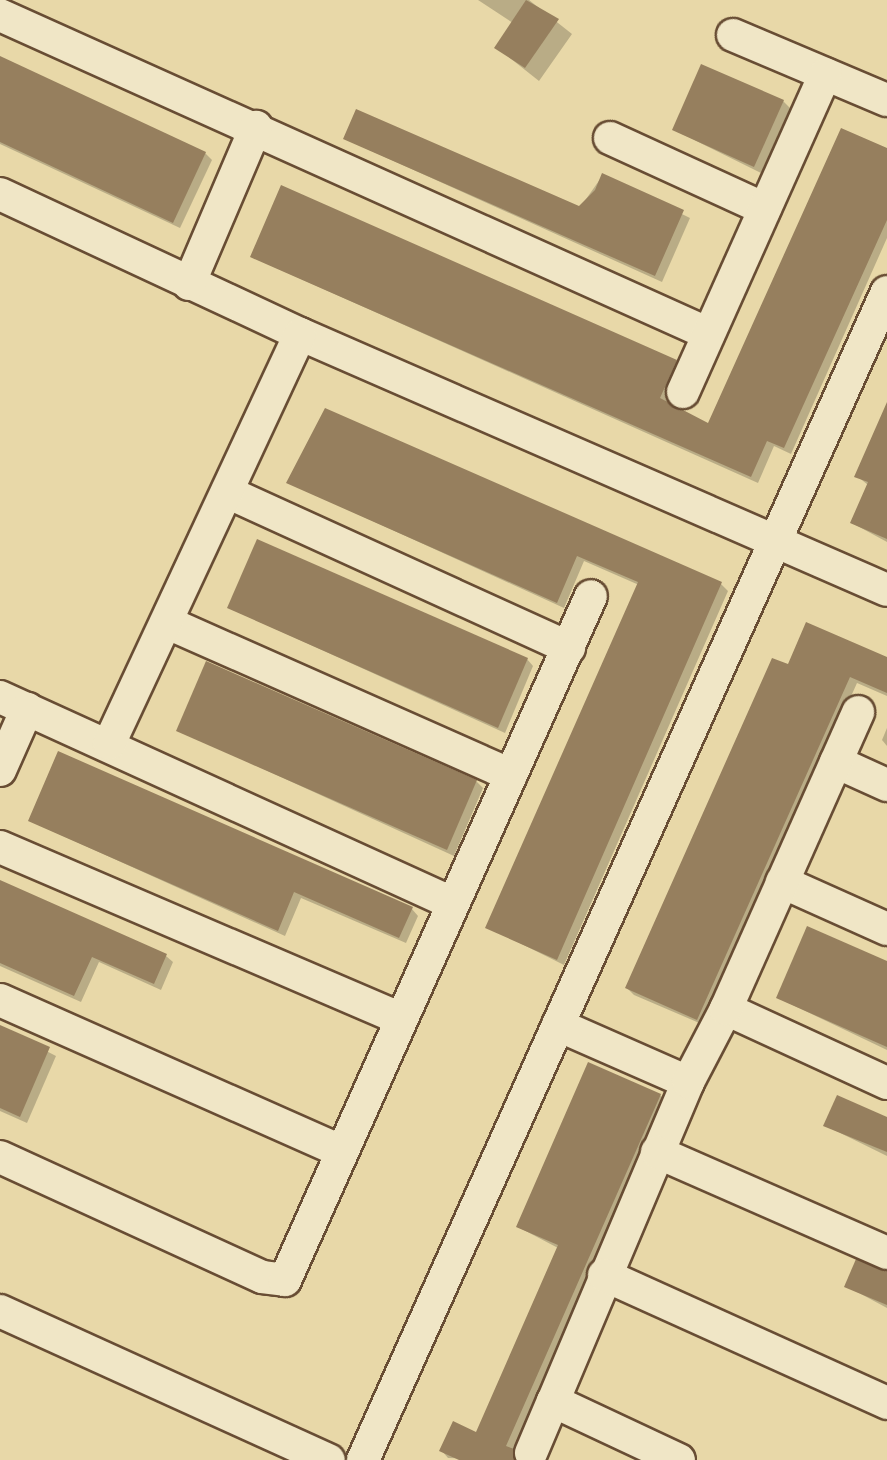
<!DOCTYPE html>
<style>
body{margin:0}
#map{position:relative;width:887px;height:1460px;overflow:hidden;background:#e8d8a8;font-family:"IM FELL Great Primer",serif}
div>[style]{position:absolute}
.shadow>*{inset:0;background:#0003}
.building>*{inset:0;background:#967f5e}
.roads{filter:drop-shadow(2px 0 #684d34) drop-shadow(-2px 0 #684d34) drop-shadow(0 2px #684d34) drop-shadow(0 -2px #684d34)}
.minor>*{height:32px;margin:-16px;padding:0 16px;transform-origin:16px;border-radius:16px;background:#f0e6c6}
span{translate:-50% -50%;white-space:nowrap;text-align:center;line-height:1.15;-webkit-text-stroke:5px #f0e6c6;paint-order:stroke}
</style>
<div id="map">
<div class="shadow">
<i style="clip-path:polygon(478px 0,529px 0,572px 34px,539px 81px,496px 47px,513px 23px)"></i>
<i style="clip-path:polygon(0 58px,205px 153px,212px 160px,180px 228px,0 144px)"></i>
<i style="clip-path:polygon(783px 101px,790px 108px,761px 173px,674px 130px)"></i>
<i style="clip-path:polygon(345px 139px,579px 209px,603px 175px,690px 218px,662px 282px)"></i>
<i style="clip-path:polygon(887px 150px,887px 238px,791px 454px,774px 446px,758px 483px,252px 257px,676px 361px,683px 368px,667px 404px,709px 425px)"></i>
<i style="clip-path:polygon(887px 408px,887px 542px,852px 523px,868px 485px,857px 476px)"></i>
<i style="clip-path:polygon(289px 483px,721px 584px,728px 591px,564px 965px,487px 927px,639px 585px,584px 561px,564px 608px)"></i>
<i style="clip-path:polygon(229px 608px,527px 659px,533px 666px,505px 733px)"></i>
<i style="clip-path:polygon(887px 660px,887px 696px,857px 683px,704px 1025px,634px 995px,627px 988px,788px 667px)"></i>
<i style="clip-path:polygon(887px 728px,887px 746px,882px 740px)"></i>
<i style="clip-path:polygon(178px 730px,476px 781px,483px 788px,454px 856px)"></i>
<i style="clip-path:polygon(30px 821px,412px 909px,418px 916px,406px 943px,301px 898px,285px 936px)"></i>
<i style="clip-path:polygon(0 887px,166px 956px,173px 962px,161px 990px,99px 962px,81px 1002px,0 966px)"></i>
<i style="clip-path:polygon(887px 963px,887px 1050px,778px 998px)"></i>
<i style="clip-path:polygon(0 1027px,56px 1056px,27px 1123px,0 1111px)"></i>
<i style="clip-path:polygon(660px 1095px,667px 1102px,514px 1450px,521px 1460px,448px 1458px,442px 1451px,477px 1434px,558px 1248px,518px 1227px)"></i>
<i style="clip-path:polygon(887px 1119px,887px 1156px,826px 1126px)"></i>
<i style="clip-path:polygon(887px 1275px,887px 1308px,846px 1286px)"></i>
</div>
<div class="building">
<i style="clip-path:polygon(526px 0,559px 19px,525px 68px,494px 48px)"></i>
<i style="clip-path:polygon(0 56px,206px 152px,173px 223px,0 142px)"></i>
<i style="clip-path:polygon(701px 64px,784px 100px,754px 167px,672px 130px)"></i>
<i style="clip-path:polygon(356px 109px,579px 206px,595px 190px,602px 173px,684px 210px,655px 276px,343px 139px)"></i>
<i style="clip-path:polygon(841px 128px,887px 148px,887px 220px,784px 448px,767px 441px,751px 477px,250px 257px,281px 185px,677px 360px,660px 398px,708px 423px)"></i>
<i style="clip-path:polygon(887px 402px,887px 539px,850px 523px,868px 482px,854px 477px)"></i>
<i style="clip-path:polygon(325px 408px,722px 582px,557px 960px,485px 928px,638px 582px,577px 556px,557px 603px,286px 483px)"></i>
<i style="clip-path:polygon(257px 539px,528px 658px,498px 728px,227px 608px)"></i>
<i style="clip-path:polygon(806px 622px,887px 657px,887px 693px,850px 677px,697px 1020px,625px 988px,772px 658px,788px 664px)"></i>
<i style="clip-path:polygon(206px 661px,477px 780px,447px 850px,176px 731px)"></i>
<i style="clip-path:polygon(58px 751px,413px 907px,399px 938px,294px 892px,278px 931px,28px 821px)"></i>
<i style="clip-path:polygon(0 880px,167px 954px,154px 984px,92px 957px,74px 996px,0 963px)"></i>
<i style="clip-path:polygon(807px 926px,887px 961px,887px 1047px,776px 998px)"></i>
<i style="clip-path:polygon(0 1025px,50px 1047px,20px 1117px,0 1108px)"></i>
<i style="clip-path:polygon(588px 1062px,661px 1094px,506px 1446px,514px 1449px,515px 1460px,459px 1460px,439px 1451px,453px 1421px,476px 1432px,558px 1245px,516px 1227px)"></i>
<i style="clip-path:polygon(837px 1095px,887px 1117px,887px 1152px,823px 1126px)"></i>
<i style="clip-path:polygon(856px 1259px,887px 1271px,887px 1305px,844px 1287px)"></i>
</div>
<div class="roads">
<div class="minor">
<i style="left:0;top:15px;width:777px;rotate:24.22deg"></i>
<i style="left:733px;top:35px;width:167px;rotate:22.9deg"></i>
<i style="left:610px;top:138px;width:170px;rotate:24.6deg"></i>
<i style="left:0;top:194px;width:331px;rotate:25deg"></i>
<i style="left:300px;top:334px;width:640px;rotate:23.56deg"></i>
<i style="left:189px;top:284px;width:171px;rotate:-66.9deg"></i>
<i style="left:683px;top:392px;width:348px;rotate:-65.9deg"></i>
<i style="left:227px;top:492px;width:376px;rotate:24.5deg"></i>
<i style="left:168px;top:623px;width:375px;rotate:23.9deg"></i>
<i style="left:0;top:697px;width:497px;rotate:24.5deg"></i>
<i style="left:109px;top:744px;width:452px;rotate:-65deg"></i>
<i style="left:836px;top:762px;width:56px;rotate:24.3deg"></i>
<i style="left:0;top:770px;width:67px;rotate:-66.1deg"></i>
<i style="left:0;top:847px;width:436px;rotate:23.2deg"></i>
<i style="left:782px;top:882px;width:115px;rotate:24.1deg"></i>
<i style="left:0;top:1000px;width:373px;rotate:23.9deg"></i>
<i style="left:726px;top:1009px;width:177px;rotate:24.7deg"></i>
<i style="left:558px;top:1025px;width:142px;rotate:23.7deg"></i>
<i style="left:688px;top:1082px;width:346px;rotate:112.9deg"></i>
<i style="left:553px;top:1401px;width:139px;rotate:25.1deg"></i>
<i style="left:688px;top:1082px;width:82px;rotate:-62.5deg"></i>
<i style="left:726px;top:1009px;width:325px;rotate:-66deg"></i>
<i style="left:657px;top:1152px;width:251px;rotate:23.7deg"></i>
<i style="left:0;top:1157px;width:288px;rotate:24.6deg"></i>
<i style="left:262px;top:1277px;width:23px;rotate:7deg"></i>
<i style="left:285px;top:1280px;width:749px;rotate:-65.9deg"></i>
<i style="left:604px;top:1275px;width:311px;rotate:24.3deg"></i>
<i style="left:0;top:1311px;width:361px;rotate:24.4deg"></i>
<i style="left:531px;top:1453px;width:56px;rotate:-67.1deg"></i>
<i style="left:363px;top:1460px;width:1280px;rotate:-65.84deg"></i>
</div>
</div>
</div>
